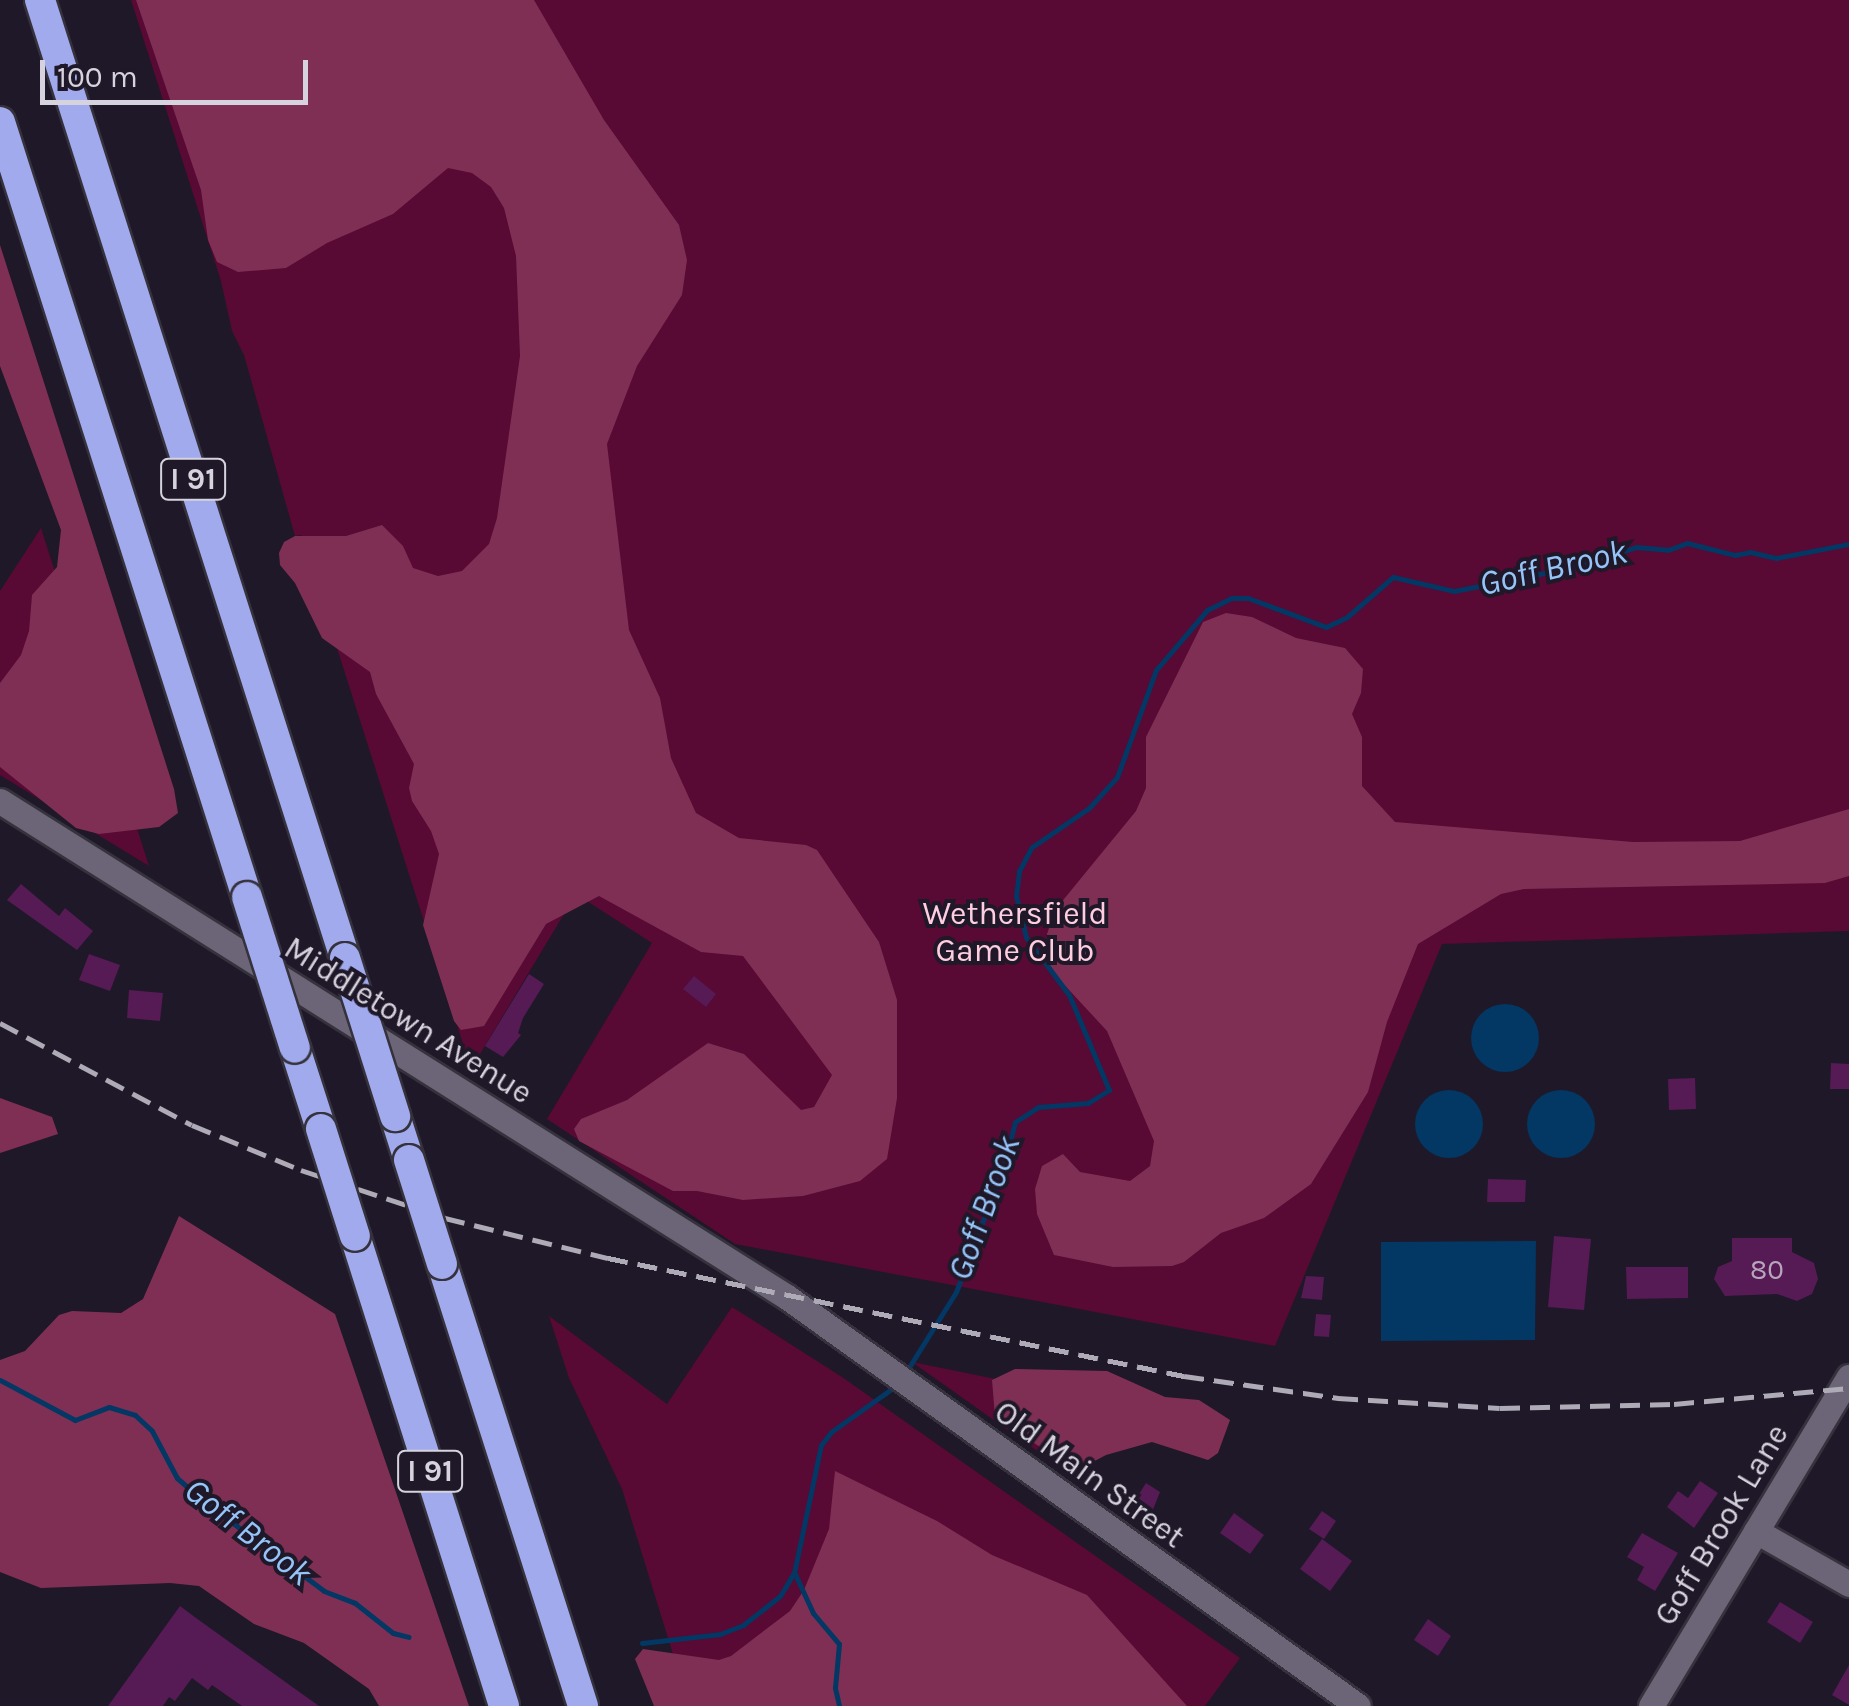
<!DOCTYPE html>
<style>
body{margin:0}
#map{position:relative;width:1849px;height:1706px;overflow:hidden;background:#1f1828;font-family:Karla,sans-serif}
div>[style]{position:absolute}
.green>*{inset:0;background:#580934}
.forest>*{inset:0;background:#7f2f54}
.water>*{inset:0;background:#033764}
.round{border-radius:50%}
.stream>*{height:5px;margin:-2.5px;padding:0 2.5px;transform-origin:2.5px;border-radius:2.5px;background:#033764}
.building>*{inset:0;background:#561a55}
.roads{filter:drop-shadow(2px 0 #36323d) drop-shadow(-2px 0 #36323d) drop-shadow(0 2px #36323d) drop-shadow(0 -2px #36323d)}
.minor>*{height:25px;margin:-12.5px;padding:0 12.5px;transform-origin:12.5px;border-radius:12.5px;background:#6c6578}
.highway>*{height:30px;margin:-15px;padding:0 15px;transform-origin:15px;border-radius:15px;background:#a0aaed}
.rail>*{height:5px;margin-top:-2.5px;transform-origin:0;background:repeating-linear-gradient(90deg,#aeaab6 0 20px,transparent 0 30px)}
.bridges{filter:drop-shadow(2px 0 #36323d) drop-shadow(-2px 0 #36323d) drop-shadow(0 2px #36323d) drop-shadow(0 -2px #36323d)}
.highway-bridge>*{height:30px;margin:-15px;padding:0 15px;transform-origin:15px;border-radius:15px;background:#a0aaed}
span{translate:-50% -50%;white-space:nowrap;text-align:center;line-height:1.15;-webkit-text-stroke:8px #1f1828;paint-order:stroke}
.number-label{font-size:28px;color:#b7a5bc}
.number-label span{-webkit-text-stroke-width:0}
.shield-label span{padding:2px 8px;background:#1f1828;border:2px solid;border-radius:8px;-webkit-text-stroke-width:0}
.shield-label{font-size:30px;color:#d7d3de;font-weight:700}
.park-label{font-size:32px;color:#fecddf}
.street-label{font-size:32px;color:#d7d3de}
.water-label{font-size:35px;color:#95c4f8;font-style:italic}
.scale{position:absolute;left:40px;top:60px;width:268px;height:45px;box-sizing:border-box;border:5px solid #d7d3de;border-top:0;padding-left:12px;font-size:30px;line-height:35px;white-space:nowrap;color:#d7d3de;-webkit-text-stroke:8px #1f1828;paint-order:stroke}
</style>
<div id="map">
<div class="green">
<i style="clip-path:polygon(131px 0,1849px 0,1849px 931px,1442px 944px,1275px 1346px,735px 1244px,547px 1119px,652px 943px,576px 894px,471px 1069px,301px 535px,295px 536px,244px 355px,232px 331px,221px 281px)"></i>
<i style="clip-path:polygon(41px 528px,149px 866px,0 775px,0 591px)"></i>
<i style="clip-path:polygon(732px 1307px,842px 1377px,1240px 1658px,1205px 1706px,689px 1706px,622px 1489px,569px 1378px,549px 1316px,667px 1404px)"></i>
<i style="clip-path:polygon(912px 1362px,1094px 1399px,1057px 1465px)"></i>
</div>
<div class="forest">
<i style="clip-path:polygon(136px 0,534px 0,604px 120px,679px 225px,687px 260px,682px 295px,637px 366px,607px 444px,629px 630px,660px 698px,671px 758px,696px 813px,739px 838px,806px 845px,817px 850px,879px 942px,897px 1000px,897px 1098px,887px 1159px,860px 1181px,803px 1196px,743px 1200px,697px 1191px,673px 1191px,579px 1141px,574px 1129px,581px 1119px,627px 1100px,708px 1043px,744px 1054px,801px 1110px,814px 1107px,832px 1075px,743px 956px,701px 952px,599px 896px,546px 924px,484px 1026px,461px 1030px,454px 1021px,423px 925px,439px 854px,431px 831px,412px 801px,409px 788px,414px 764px,376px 694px,370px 672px,322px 638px,295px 583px,280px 565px,279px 553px,284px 542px,295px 536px,346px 536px,382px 525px,403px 546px,413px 568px,438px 576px,462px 571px,489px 544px,497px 518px,520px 356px,516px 256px,504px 208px,491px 187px,472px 173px,448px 168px,393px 214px,327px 243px,286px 268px,238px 272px,217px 262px,208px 240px,201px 190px)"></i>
<i style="clip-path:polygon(0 245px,174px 789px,178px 813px,159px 827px,99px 834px,76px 828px,0 767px,0 683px,21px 655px,29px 631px,32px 595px,57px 567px,61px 530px,0 366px)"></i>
<i style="clip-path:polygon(1226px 613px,1252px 617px,1296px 638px,1345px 648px,1363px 669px,1361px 693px,1352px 714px,1362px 737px,1362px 786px,1395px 822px,1633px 842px,1740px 841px,1849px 809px,1849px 876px,1825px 883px,1524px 889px,1501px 894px,1418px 944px,1387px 1022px,1368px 1092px,1311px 1184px,1264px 1218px,1221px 1233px,1184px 1262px,1172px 1266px,1113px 1267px,1054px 1255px,1037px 1214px,1035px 1189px,1042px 1166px,1063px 1154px,1080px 1172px,1130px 1181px,1150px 1166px,1154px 1141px,1107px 1031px,1058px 978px,1045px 957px,1047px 934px,1055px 910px,1136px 811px,1146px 788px,1146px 737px,1203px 622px)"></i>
<i style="clip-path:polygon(0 1098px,52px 1117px,58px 1134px,0 1153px)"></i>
<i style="clip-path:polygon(179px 1216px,335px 1314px,469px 1706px,379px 1706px,369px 1689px,304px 1643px,254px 1624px,199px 1586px,170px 1583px,41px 1588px,0 1572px,0 1360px,25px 1351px,59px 1315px,72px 1311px,121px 1313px,143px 1299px)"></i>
<i style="clip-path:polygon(1015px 1369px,1107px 1371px,1165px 1397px,1199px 1400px,1230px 1420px,1218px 1453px,1208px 1460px,1152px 1442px,1106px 1455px,1076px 1471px,995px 1417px,992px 1380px)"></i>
<i style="clip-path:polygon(835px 1471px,937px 1521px,992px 1555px,1087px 1595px,1187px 1706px,654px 1706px,635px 1659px,643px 1649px,719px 1660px,731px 1656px,790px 1611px,804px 1590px,829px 1529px)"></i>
</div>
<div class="water">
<i class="round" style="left:1471px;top:1004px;width:68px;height:68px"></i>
<i class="round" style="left:1527px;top:1090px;width:68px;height:68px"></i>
<i class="round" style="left:1415px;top:1090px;width:68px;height:68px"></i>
<i style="clip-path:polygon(1536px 1241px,1535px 1340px,1381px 1341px,1381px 1242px)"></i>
</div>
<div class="stream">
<i style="left:906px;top:1372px;width:94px;rotate:-58deg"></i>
<i style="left:956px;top:1292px;width:136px;rotate:-69.3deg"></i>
<i style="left:1004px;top:1165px;width:44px;rotate:-75.7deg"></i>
<i style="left:1015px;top:1122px;width:27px;rotate:-33deg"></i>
<i style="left:1038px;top:1107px;width:50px;rotate:-4.6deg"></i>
<i style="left:1088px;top:1103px;width:25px;rotate:-32deg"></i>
<i style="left:1109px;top:1090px;width:103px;rotate:-112.8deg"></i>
<i style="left:1069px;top:995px;width:72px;rotate:-126.6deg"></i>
<i style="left:1026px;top:937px;width:42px;rotate:-103.7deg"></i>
<i style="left:1016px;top:896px;width:25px;rotate:-83deg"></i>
<i style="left:1019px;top:871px;width:27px;rotate:-62deg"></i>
<i style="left:1032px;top:847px;width:69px;rotate:-34.4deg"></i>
<i style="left:1089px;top:808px;width:42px;rotate:-47.9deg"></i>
<i style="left:1117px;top:777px;width:114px;rotate:-70deg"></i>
<i style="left:1156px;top:670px;width:79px;rotate:-49.6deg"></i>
<i style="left:1207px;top:610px;width:28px;rotate:-26deg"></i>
<i style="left:1232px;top:598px;width:16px"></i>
<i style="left:1248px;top:598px;width:83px;rotate:20.4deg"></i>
<i style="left:1326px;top:627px;width:23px;rotate:-25deg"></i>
<i style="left:1347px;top:617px;width:61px;rotate:-41deg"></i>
<i style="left:1393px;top:577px;width:63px;rotate:12.9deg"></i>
<i style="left:1454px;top:591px;width:127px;rotate:-11.3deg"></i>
<i style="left:1579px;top:566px;width:60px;rotate:-18.4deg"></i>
<i style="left:1636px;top:547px;width:32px;rotate:5deg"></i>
<i style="left:1668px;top:550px;width:20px;rotate:-20deg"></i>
<i style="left:1687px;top:543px;width:49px;rotate:14deg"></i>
<i style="left:1735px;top:555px;width:15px;rotate:-11deg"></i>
<i style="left:1750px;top:552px;width:27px;rotate:13deg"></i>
<i style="left:1776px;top:558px;width:74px;rotate:-10.9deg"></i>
<i style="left:0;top:1380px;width:85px;rotate:28.1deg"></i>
<i style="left:75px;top:1420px;width:36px;rotate:-21deg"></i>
<i style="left:109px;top:1407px;width:27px;rotate:17deg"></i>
<i style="left:135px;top:1415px;width:23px;rotate:43deg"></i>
<i style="left:152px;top:1431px;width:53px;rotate:62deg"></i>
<i style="left:177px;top:1478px;width:33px;rotate:41deg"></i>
<i style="left:202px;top:1500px;width:152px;rotate:36.7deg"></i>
<i style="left:324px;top:1591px;width:33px;rotate:21deg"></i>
<i style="left:355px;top:1603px;width:48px;rotate:38.3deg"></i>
<i style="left:393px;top:1633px;width:16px;rotate:14deg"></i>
<i style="left:795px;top:1574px;width:43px;rotate:65.2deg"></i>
<i style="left:813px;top:1613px;width:40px;rotate:50deg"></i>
<i style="left:839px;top:1644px;width:44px;rotate:95.2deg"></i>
<i style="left:835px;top:1688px;width:18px;rotate:77deg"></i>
<i style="left:642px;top:1643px;width:79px;rotate:-6.6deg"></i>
<i style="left:720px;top:1634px;width:25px;rotate:-21deg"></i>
<i style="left:743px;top:1625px;width:47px;rotate:-38.1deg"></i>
<i style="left:780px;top:1596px;width:27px;rotate:-59deg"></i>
<i style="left:794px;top:1573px;width:131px;rotate:-78.1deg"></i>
<i style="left:821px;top:1445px;width:16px;rotate:-52deg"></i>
<i style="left:831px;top:1432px;width:81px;rotate:-35.5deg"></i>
</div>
<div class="building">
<i style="clip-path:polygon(21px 884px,59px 916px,65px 908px,93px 931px,77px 950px,7px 900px)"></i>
<i style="clip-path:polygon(89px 954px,120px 965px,110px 991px,79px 980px)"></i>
<i style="clip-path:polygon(529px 974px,544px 984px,523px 1018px,518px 1033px,521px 1035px,503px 1057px,485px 1046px)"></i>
<i style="clip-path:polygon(694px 976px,716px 994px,706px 1007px,683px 989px)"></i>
<i style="clip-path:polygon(129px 990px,163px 993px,160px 1021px,127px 1018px)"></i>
<i style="clip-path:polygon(1831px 1063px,1849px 1064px,1849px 1089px,1830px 1089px)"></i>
<i style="clip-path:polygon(1695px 1078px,1696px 1109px,1669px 1110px,1668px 1079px)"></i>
<i style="clip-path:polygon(1488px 1179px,1526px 1180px,1525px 1202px,1487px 1202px)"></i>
<i style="clip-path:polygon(1554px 1236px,1591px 1239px,1584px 1310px,1548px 1307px)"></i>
<i style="clip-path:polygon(1732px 1238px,1792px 1238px,1792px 1252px,1814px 1263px,1818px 1279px,1812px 1294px,1797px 1301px,1777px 1294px,1725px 1296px,1714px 1279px,1718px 1267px,1732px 1261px)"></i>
<i style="clip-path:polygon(1626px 1267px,1688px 1267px,1688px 1298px,1627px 1299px)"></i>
<i style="clip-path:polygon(1306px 1276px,1324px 1277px,1322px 1300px,1301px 1298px)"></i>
<i style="clip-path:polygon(1316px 1314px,1331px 1315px,1329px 1337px,1314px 1336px)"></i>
<i style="clip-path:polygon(1700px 1481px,1718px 1493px,1694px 1528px,1667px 1507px,1678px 1491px,1688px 1498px)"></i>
<i style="clip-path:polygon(1146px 1483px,1160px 1492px,1150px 1517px,1132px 1505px)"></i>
<i style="clip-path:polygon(1322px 1511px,1336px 1521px,1324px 1539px,1309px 1529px)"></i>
<i style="clip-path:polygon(1234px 1513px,1264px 1535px,1250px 1554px,1220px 1533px)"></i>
<i style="clip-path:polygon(1642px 1533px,1678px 1553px,1655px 1591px,1637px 1580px,1644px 1567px,1627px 1557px)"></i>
<i style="clip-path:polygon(1322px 1539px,1352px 1561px,1330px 1591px,1300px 1569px)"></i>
<i style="clip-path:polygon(1780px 1602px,1813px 1622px,1800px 1643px,1767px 1622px)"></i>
<i style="clip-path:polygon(180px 1606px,196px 1618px,319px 1706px,242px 1706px,212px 1685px,208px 1690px,192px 1678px,175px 1701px,169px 1697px,163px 1706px,108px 1706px)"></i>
<i style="clip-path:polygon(1428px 1619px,1451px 1636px,1438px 1656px,1414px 1640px)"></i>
<i style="clip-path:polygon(1849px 1665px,1849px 1705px,1832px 1695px)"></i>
</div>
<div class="roads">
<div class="minor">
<i style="left:0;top:801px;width:930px;rotate:32.22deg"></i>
<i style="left:787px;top:1297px;width:702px;rotate:35.61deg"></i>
<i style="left:1756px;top:1531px;width:107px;rotate:29.7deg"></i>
<i style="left:1651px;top:1706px;width:384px;rotate:-59deg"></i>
</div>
<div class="highway">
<i style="left:40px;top:0;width:1005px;rotate:72.34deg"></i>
<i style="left:0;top:122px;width:813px;rotate:72.32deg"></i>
<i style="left:295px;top:1048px;width:85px;rotate:72.2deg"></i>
<i style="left:395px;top:1116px;width:46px;rotate:72.3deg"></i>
<i style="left:355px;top:1236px;width:493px;rotate:72.4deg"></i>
<i style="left:442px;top:1264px;width:464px;rotate:72.3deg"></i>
</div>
</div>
<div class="rail">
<i style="left:0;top:1023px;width:217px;rotate:28deg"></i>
<i style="left:192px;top:1125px;width:118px;rotate:22.4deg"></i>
<i style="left:301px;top:1170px;width:152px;rotate:18.4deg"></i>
<i style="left:445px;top:1218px;width:168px;rotate:13.8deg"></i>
<i style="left:608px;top:1258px;width:588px;rotate:11.58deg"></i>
<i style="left:1184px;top:1376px;width:156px;rotate:8.1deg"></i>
<i style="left:1338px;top:1398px;width:162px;rotate:3.5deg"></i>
<i style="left:1500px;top:1408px;width:174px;rotate:-1.3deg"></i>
<i style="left:1674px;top:1404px;width:176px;rotate:-5.2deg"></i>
</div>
<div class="bridges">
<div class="highway-bridge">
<i style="left:247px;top:897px;width:158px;rotate:72.4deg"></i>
<i style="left:345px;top:958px;width:166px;rotate:72.4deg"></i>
<i style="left:321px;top:1129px;width:112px;rotate:72.4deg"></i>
<i style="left:409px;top:1160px;width:109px;rotate:72.4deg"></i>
</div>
</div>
<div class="number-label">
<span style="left:1767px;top:1270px">80</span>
</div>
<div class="shield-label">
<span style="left:193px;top:479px">I 91</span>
<span style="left:430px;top:1471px">I 91</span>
</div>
<div class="park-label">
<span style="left:1015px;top:933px">Wethersfield<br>Game Club</span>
</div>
<div class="street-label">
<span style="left:408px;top:1021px;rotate:32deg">Middletown Avenue</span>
<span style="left:1089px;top:1475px;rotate:36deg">Old Main Street</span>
<span style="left:1722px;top:1525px;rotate:-59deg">Goff Brook Lane</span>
</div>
<div class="water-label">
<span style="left:1553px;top:568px;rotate:-13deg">Goff Brook</span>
<span style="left:984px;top:1208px;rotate:-70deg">Goff Brook</span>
<span style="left:248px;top:1532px;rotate:38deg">Goff Brook</span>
</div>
<div class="scale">100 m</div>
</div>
